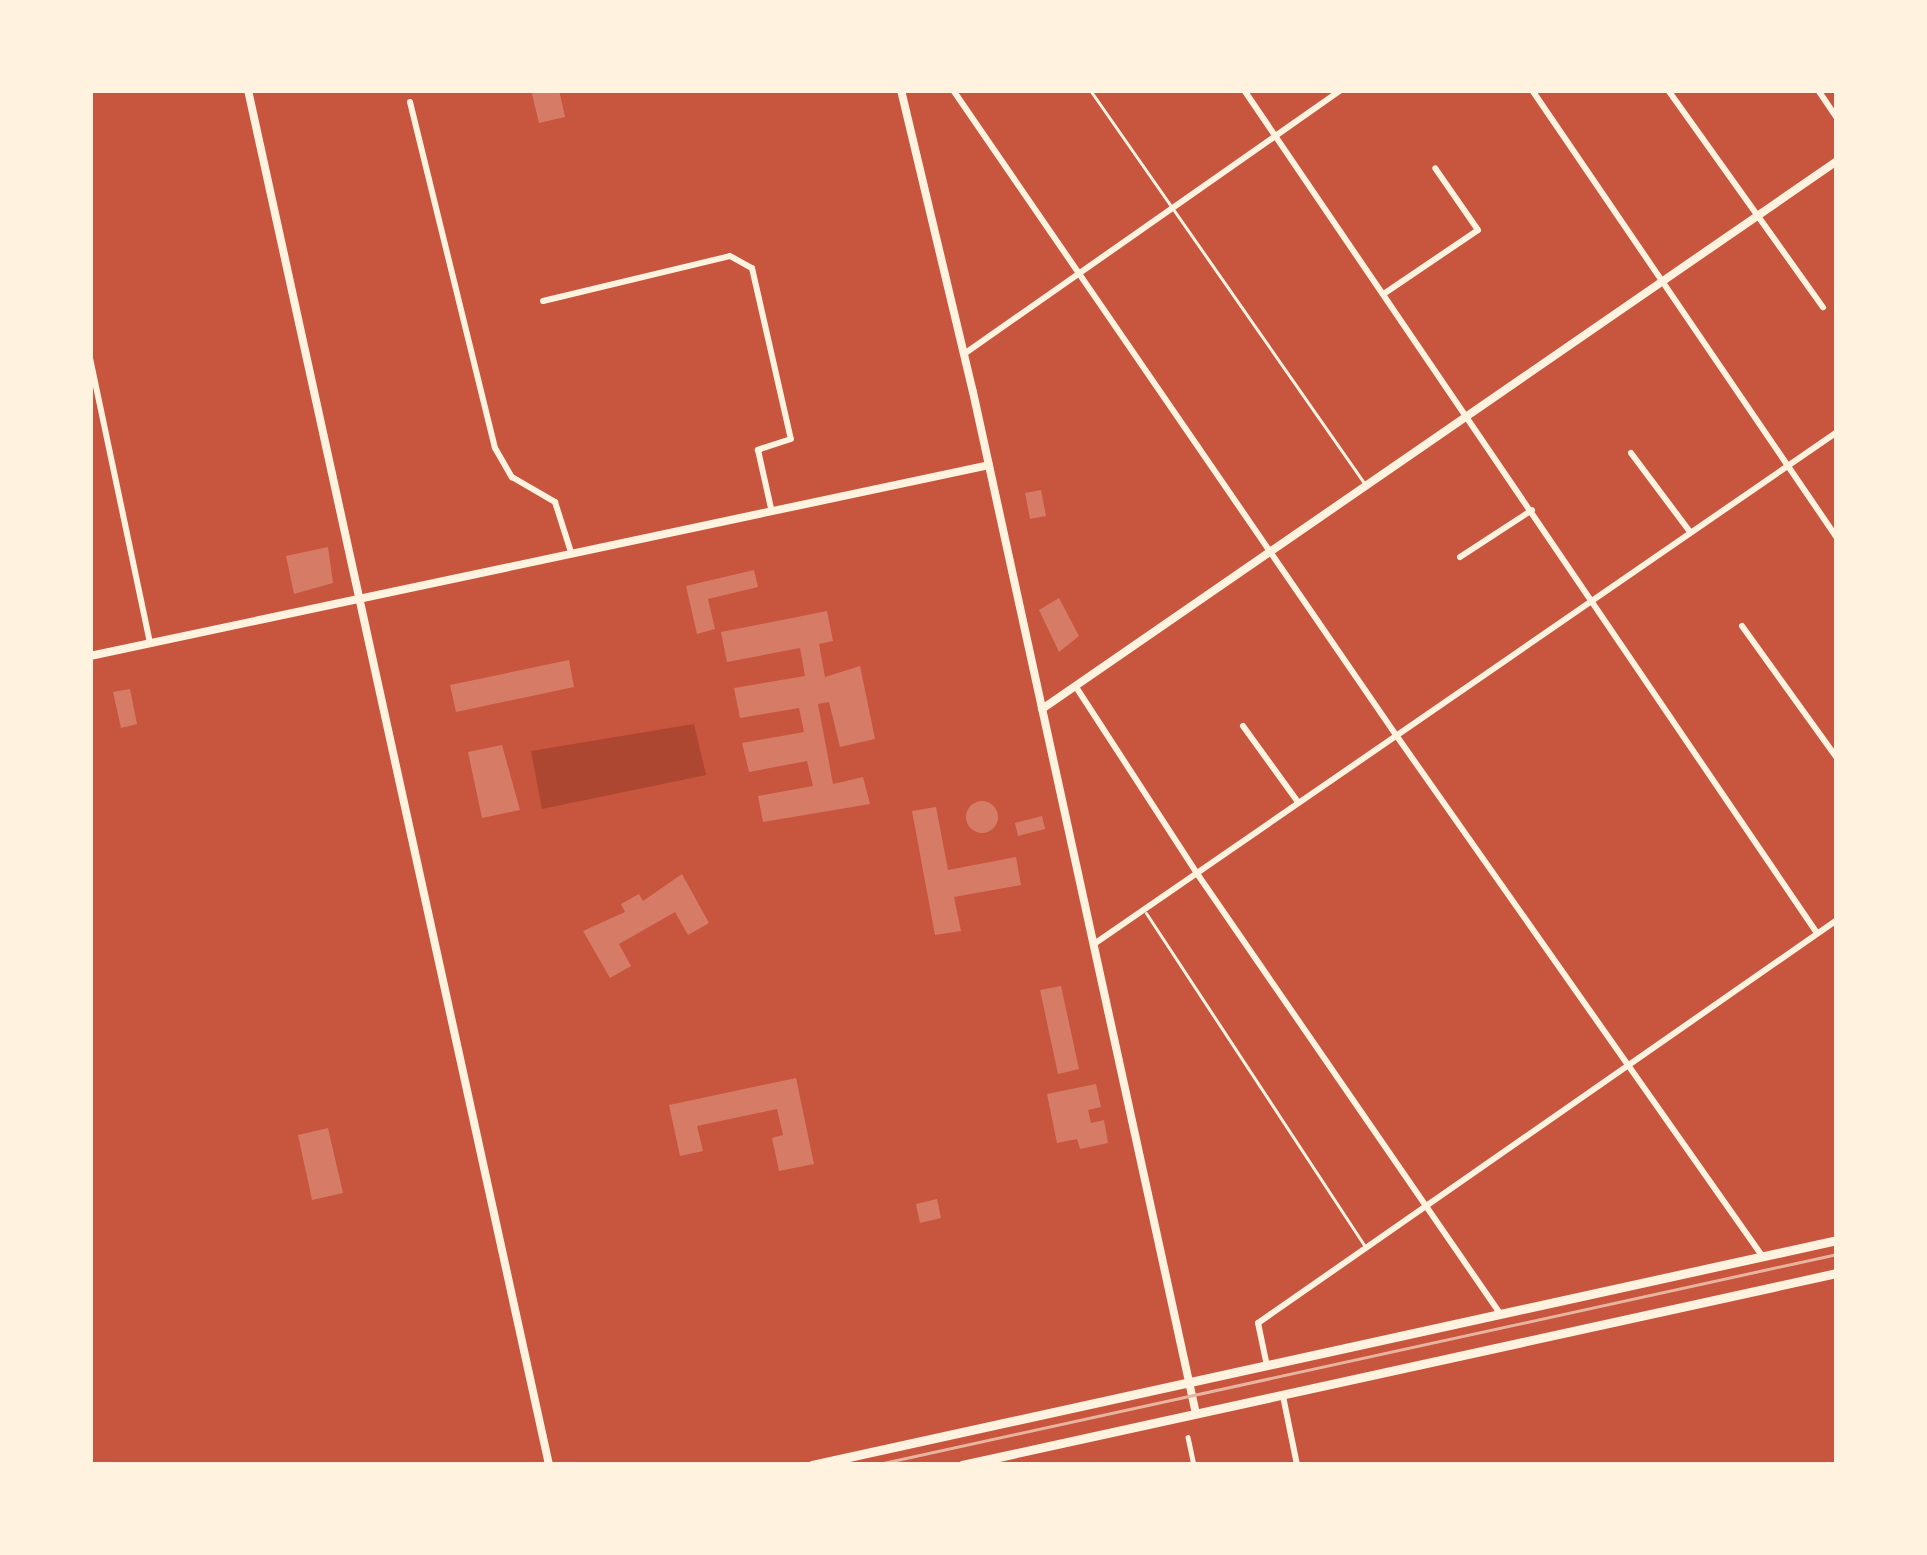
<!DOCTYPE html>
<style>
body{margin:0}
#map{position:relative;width:1927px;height:1555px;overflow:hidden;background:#c8553d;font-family:"Golos Text",sans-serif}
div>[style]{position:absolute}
.green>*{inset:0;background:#ae4732}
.building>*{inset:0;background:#d67c66}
.round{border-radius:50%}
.service>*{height:3px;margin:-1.5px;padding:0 1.5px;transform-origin:1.5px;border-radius:1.5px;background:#fff3e0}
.pedestrian>*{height:4.5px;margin:-2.25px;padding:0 2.25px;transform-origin:2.25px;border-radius:2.25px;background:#fff3e0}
.minor>*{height:6px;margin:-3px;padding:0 3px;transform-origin:3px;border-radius:3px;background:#fff3e0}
.tertiary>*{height:8px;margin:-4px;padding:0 4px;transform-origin:4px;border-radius:4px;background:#fff3e0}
.primary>*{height:9px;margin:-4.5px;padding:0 4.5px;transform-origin:4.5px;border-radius:4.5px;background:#fff3e0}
.tram>*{height:3px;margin:-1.5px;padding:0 1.5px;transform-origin:1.5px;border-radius:1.5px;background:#e9b49f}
span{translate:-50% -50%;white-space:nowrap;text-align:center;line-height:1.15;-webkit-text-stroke:9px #fff3e0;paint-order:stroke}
.frame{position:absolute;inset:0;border:93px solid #fff3e0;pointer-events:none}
</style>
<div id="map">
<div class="green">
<i style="clip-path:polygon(694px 724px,706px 775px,542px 809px,531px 751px)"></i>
</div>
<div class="building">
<i style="clip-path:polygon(531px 90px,559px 90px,565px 117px,539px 123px)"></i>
<i style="clip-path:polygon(1041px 490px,1046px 516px,1030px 519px,1025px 493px)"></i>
<i style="clip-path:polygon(328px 547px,333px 583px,294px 594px,286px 556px)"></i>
<i style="clip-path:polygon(754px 570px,758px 587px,708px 599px,715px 629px,697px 634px,686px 586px)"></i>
<i style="clip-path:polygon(1059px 598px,1079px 636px,1059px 652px,1039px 610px)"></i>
<i style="clip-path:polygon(827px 611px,833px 641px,819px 644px,825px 677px,860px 666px,875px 739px,840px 747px,829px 702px,818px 704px,833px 784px,863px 777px,870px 804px,763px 822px,758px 796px,813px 786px,807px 761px,749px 772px,742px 743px,804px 732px,799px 708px,740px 718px,734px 688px,805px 676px,800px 648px,727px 662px,721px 632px)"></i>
<i style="clip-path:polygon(569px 660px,574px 687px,456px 712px,450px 685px)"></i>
<i style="clip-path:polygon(130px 689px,137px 724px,121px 728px,113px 692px)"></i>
<i style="clip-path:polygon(502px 745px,520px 810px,482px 818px,468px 752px)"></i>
<i class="round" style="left:966px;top:801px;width:32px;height:32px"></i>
<i style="clip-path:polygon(936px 807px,948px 870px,1016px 857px,1021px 885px,954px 897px,961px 931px,935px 935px,912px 811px)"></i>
<i style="clip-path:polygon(1042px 816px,1045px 829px,1018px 836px,1015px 823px)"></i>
<i style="clip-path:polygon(682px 874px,709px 923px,688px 935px,675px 912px,619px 944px,631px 966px,610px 978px,583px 931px,625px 912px,621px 904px,639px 894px,643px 901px)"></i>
<i style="clip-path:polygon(1061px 986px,1079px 1069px,1058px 1074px,1040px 990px)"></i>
<i style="clip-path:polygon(796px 1078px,814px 1164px,779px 1171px,772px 1138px,783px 1135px,777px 1109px,697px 1126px,703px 1151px,680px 1156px,669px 1105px)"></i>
<i style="clip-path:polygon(1096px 1084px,1101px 1107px,1088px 1110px,1091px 1123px,1104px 1120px,1108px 1143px,1080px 1149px,1077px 1139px,1057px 1143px,1047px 1094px)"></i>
<i style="clip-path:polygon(328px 1128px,343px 1193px,312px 1200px,298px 1135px)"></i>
<i style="clip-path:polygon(937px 1199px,941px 1218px,920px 1223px,916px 1204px)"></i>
</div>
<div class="service">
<i style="left:1090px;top:90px;width:482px;rotate:55.1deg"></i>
<i style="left:1146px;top:913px;width:399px;rotate:56.7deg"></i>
</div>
<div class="pedestrian">
<i style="left:1188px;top:1437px;width:29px;rotate:78deg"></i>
</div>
<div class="minor">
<i style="left:953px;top:90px;width:782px;rotate:55.52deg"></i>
<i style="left:1396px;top:735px;width:638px;rotate:54.89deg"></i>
<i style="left:1244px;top:90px;width:1019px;rotate:55.8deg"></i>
<i style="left:1532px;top:90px;width:542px;rotate:55.75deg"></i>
<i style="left:1668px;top:90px;width:267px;rotate:54.5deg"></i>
<i style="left:1818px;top:90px;width:34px;rotate:56deg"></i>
<i style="left:410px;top:102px;width:356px;rotate:76.2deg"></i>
<i style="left:495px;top:448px;width:34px;rotate:60deg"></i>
<i style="left:512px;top:477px;width:50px;rotate:30.2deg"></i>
<i style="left:555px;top:502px;width:52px;rotate:72.3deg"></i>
<i style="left:1385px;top:293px;width:112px;rotate:-34.1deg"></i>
<i style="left:1478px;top:230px;width:75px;rotate:-124.7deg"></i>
<i style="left:543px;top:301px;width:192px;rotate:-13.5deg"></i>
<i style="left:730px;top:256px;width:25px;rotate:29deg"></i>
<i style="left:752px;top:268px;width:175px;rotate:77.2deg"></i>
<i style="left:791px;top:439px;width:35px;rotate:162deg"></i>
<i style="left:758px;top:450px;width:59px;rotate:77.4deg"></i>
<i style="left:964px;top:354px;width:460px;rotate:-35deg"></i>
<i style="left:90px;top:358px;width:290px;rotate:78.1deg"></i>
<i style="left:1631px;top:453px;width:99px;rotate:53.2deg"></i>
<i style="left:1460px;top:557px;width:86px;rotate:-33.1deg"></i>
<i style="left:1742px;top:626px;width:163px;rotate:54.3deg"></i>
<i style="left:1076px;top:687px;width:221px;rotate:57deg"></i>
<i style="left:1196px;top:872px;width:534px;rotate:55.45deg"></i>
<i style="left:1243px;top:726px;width:94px;rotate:54.1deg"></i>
<i style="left:1094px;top:944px;width:902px;rotate:-34.57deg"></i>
<i style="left:1267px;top:1366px;width:44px;rotate:-101.8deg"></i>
<i style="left:1258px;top:1323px;width:705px;rotate:-34.84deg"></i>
<i style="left:1283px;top:1396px;width:70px;rotate:78.5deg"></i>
</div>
<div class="tertiary">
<i style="left:248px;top:90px;width:1408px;rotate:77.65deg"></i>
<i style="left:901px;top:90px;width:310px;rotate:76.6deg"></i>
<i style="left:973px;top:392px;width:1046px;rotate:77.69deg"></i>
<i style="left:90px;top:656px;width:919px;rotate:-11.99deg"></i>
<i style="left:1042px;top:709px;width:966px;rotate:-34.58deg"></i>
</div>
<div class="primary">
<i style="left:812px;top:1465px;width:1049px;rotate:-12.38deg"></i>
<i style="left:962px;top:1465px;width:896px;rotate:-12.38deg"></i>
</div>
<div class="tram">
<i style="left:874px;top:1465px;width:986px;rotate:-12.36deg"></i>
</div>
<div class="frame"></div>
</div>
